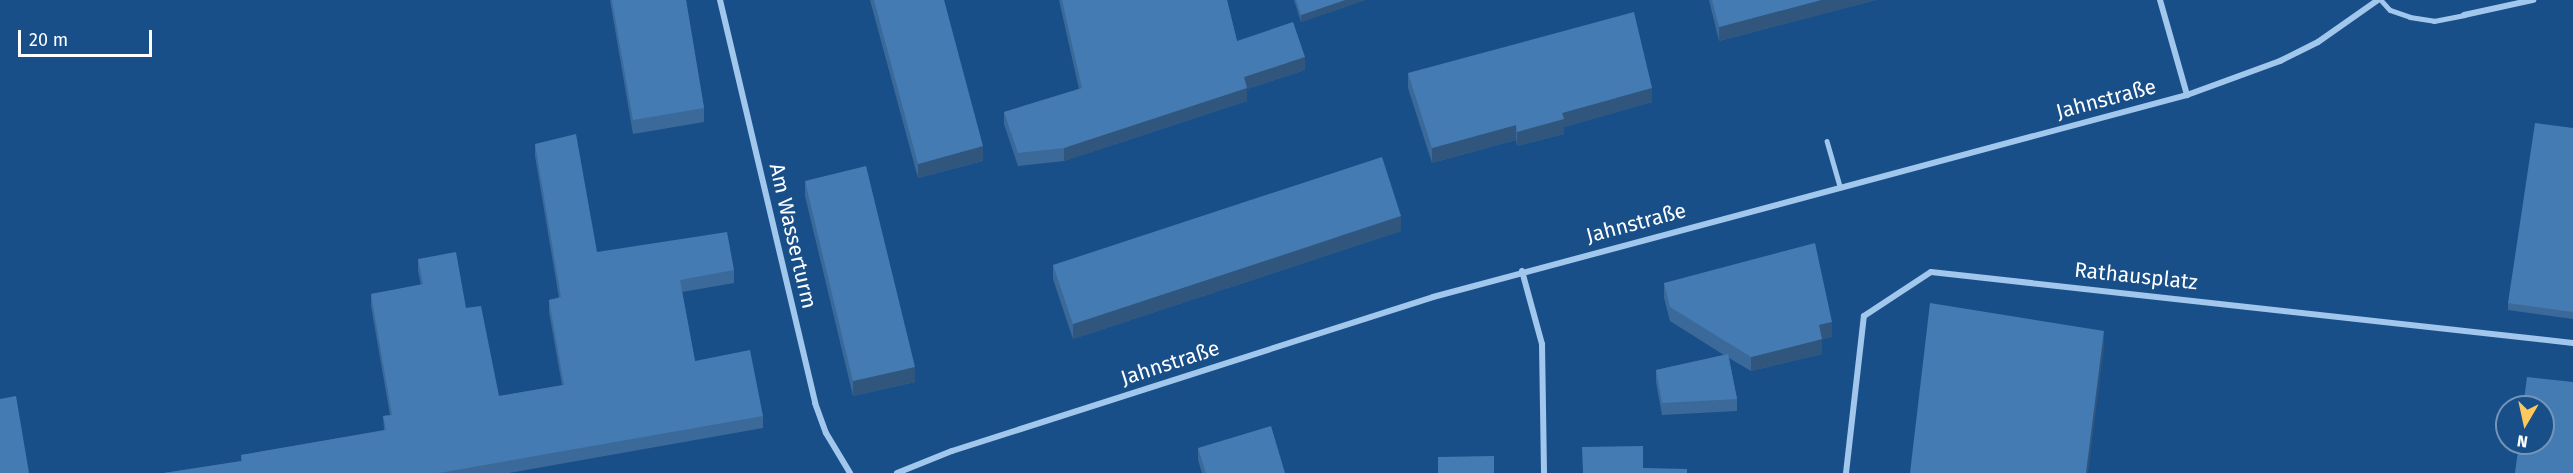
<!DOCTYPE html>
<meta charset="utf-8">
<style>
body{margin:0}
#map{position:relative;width:2573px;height:473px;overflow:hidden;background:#194f88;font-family:"Fira Sans",sans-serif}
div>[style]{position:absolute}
.service>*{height:4.5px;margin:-2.25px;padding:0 2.25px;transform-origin:2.25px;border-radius:2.25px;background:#a1c7ed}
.minor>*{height:6px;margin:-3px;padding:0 3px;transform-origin:3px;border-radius:3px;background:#a1c7ed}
.wall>*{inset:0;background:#3b6a9a}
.shaded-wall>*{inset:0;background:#30567d}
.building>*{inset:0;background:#457bb3}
span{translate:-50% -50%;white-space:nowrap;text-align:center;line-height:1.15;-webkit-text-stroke:6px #194f88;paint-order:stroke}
.street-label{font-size:21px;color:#fff}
.north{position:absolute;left:2495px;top:395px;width:60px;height:60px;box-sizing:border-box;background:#194f88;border:2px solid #7595b8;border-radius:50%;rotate:189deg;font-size:16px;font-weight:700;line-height:24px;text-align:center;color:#fff}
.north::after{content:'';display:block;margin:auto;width:21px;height:27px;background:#ffc85d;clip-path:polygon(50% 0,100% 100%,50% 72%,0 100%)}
.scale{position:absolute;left:18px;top:30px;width:134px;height:27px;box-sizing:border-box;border:3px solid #fff;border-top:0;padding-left:8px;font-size:18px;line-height:21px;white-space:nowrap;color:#fff;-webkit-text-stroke:4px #194f88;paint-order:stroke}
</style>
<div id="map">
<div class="service">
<i style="left:2381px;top:0;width:13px;rotate:48deg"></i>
<i style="left:2390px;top:10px;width:21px;rotate:19deg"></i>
<i style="left:2410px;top:17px;width:24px;rotate:9deg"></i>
<i style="left:2434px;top:21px;width:31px;rotate:-11deg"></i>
<i style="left:1827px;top:141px;width:47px;rotate:73.9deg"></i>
</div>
<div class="minor">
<i style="left:720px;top:0;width:414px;rotate:76.7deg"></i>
<i style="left:815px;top:403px;width:32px;rotate:70deg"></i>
<i style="left:826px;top:433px;width:47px;rotate:59deg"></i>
<i style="left:2160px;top:0;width:99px;rotate:74.1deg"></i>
<i style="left:2464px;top:15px;width:71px;rotate:-12.3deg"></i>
<i style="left:1522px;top:271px;width:76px;rotate:74.7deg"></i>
<i style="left:1542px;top:344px;width:129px;rotate:89.1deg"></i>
<i style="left:897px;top:473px;width:59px;rotate:-21.8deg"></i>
<i style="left:952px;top:451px;width:505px;rotate:-17.75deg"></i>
<i style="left:1433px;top:297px;width:781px;rotate:-15deg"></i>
<i style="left:2187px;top:95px;width:99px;rotate:-20.1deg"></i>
<i style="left:2280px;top:61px;width:42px;rotate:-26.6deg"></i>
<i style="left:2318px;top:42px;width:73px;rotate:-35deg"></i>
<i style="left:1846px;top:473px;width:158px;rotate:-83.5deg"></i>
<i style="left:1864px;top:316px;width:80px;rotate:-33.3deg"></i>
<i style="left:1931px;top:272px;width:646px;rotate:6.31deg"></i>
</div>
<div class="wall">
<i style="clip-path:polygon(610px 0,686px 0,704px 108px,704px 122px,633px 134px)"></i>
<i style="clip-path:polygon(870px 0,944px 0,983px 161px,918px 178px)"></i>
<i style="clip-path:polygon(1059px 0,1227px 0,1237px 41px,1305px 70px,1247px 89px,1247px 101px,1064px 161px,1018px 166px,1004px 124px,1004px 112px,1079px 89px)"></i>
<i style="clip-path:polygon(1294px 0,1365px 0,1301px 22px)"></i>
<i style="clip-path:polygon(1709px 0,1876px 0,1719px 41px)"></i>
<i style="clip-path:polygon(1408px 73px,1652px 102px,1564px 127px,1564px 134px,1517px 146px,1516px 140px,1432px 163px,1408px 88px)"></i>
<i style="clip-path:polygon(2573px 128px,2573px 319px,2508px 310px,2508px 303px)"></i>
<i style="clip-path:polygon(535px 144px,597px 252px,734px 270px,734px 283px,682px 292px,695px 361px,763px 416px,763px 428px,509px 473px,164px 473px,241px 461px,241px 455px,384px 430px,383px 416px,390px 415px,371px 306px,371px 294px,421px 285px,418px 271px,418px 259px,466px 308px,499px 396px,562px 385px,549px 312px,549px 300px,559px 298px,535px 156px)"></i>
<i style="clip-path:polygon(805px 181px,915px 382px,853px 396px,805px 196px)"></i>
<i style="clip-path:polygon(1401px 231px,1073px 339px,1053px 279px,1053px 265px)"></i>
<i style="clip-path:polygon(1664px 283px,1832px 337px,1822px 339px,1822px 354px,1751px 371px,1729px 358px,1737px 399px,1737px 411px,1662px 415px,1656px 382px,1656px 370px,1724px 355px,1670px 321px,1664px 298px)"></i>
<i style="clip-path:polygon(1198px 448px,1285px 473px,1202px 473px,1198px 460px)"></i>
</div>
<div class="shaded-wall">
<i style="clip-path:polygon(1345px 0,1365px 0,1301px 22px,1301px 15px)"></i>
<i style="clip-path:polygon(1821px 0,1876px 0,1719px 41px,1719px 27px)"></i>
<i style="clip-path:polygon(1305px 57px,1305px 70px,1247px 89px,1247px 101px,1064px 161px,1064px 148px,1244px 77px)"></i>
<i style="clip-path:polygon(1652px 88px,1652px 102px,1564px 127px,1564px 134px,1517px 146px,1517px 132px,1562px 113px)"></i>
<i style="clip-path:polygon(1516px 125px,1516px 140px,1432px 163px,1432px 148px)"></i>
<i style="clip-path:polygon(983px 146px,983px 161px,918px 178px,918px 164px)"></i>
<i style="clip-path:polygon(1401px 216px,1401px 231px,1073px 339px,1073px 324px)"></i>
<i style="clip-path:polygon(1832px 322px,1832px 337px,1819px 340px,1819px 325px)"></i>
<i style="clip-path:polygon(2104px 331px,2104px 347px,2088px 473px,2086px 473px)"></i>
<i style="clip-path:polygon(1822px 339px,1822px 354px,1751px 371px,1751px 357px)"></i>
<i style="clip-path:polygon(915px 367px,915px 382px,853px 396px,853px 381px)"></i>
</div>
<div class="building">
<i style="clip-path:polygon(612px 0,686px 0,704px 108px,633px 120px)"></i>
<i style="clip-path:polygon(874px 0,944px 0,983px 146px,918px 164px)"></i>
<i style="clip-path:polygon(1062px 0,1227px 0,1237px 41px,1293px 22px,1305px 57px,1244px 77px,1247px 88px,1064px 148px,1018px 153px,1004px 112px,1082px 88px)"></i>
<i style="clip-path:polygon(1296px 0,1345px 0,1301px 15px)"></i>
<i style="clip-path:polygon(1712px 0,1821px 0,1719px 27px)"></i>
<i style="clip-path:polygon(1634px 12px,1652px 88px,1562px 113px,1564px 119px,1517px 132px,1516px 125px,1432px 148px,1408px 73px)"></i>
<i style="clip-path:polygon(2535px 123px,2573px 128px,2573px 312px,2508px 303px)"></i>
<i style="clip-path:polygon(576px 134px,597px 252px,727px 232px,734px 270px,680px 280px,695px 361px,750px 350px,763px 416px,439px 473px,164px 473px,242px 461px,241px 455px,386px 430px,383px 416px,392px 415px,371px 294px,423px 284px,418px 259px,456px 252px,466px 308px,481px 306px,499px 396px,564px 385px,549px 300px,561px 297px,535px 144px)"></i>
<i style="clip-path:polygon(1382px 157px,1401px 216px,1073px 324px,1053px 265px)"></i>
<i style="clip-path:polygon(866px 166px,915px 367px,853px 381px,805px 181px)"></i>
<i style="clip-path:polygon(1815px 243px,1832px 322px,1819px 325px,1822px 339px,1751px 357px,1670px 307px,1664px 283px)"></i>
<i style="clip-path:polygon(1930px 303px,2104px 331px,2086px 473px,1910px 473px)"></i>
<i style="clip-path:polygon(1728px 354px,1737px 399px,1662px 403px,1656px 370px)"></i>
<i style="clip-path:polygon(2527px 377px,2573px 382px,2573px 473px,2515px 473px,2519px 443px,2543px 443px,2543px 407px,2523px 407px)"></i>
<i style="clip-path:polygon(16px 396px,29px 473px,0 473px,0 399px)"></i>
<i style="clip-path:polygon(1271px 426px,1285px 473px,1206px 473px,1198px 448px)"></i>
<i style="clip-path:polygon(1643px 446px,1643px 468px,1687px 469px,1687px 473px,1583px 473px,1582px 447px)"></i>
<i style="clip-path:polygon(1494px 456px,1494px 473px,1438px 473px,1438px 457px)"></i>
</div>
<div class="street-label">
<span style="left:2106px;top:99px;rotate:-15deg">Jahnstraße</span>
<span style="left:1636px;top:223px;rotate:-15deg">Jahnstraße</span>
<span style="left:793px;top:236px;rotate:77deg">Am Wasserturm</span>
<span style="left:2136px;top:276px;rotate:6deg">Rathausplatz</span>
<span style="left:1170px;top:363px;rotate:-18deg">Jahnstraße</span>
</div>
<div class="north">N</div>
<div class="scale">20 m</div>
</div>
